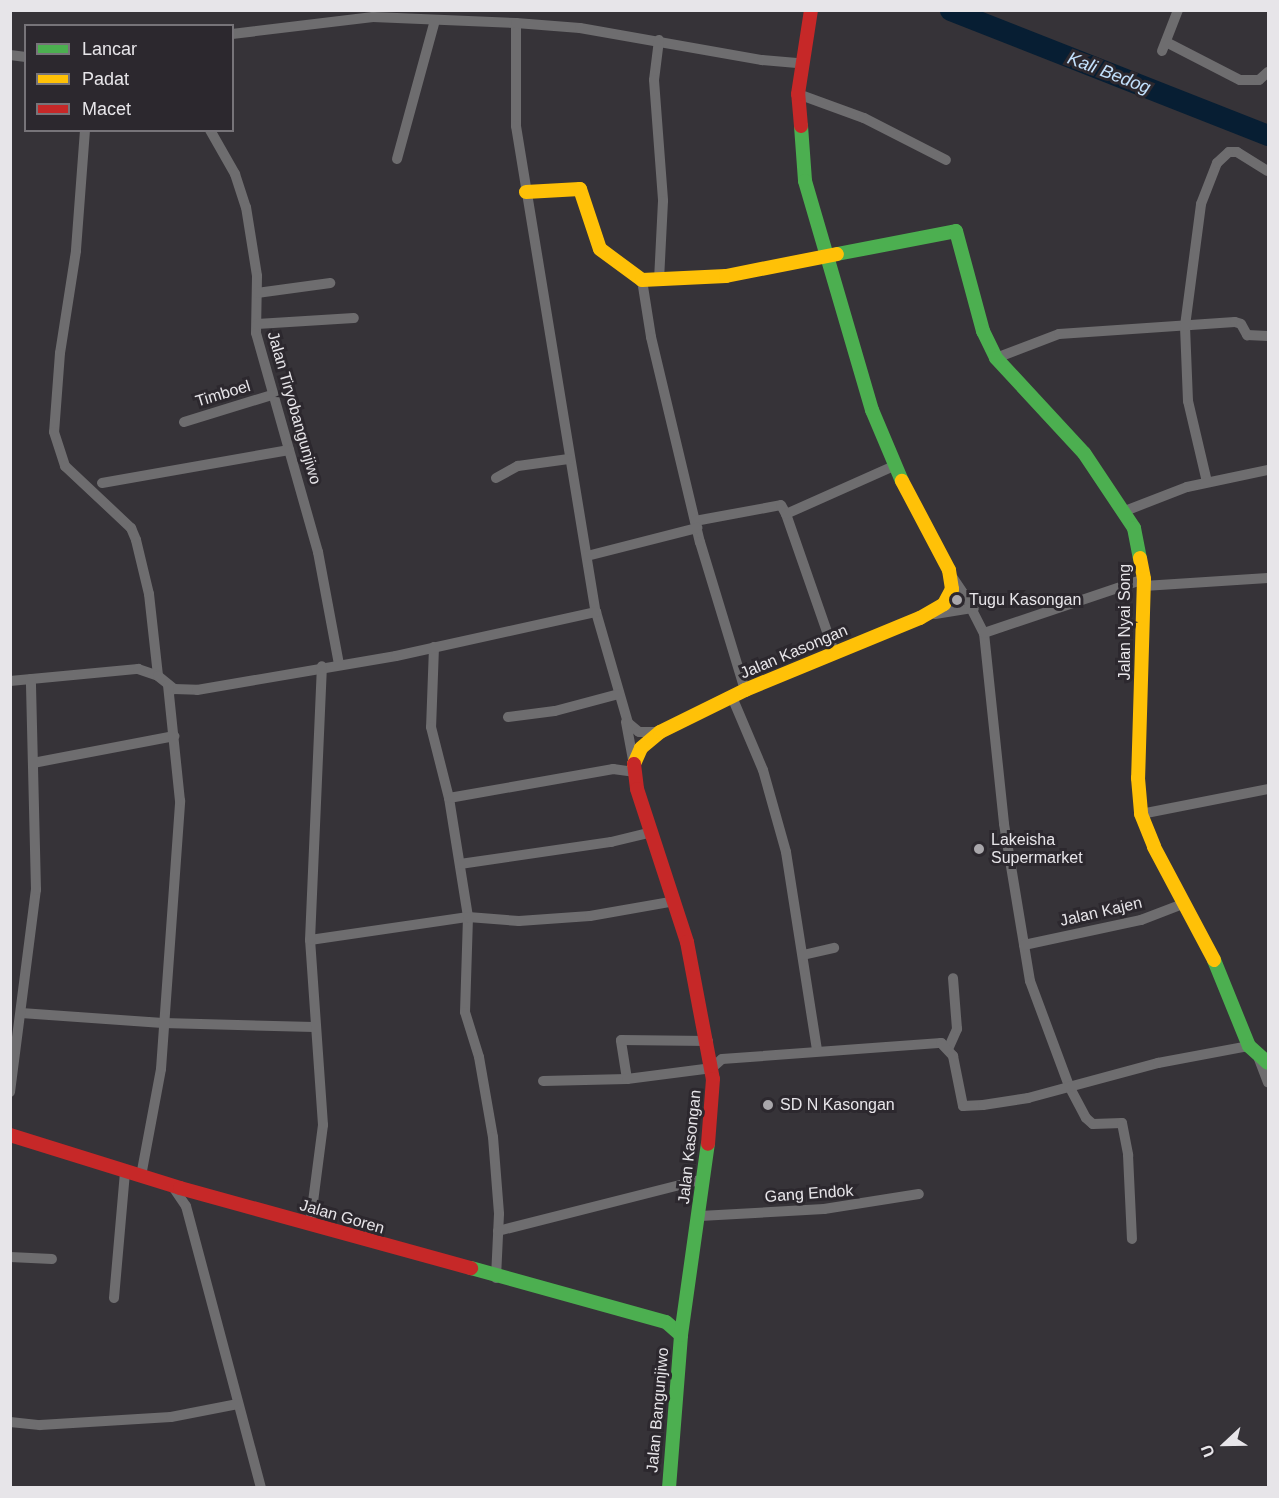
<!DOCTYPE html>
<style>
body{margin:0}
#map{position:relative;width:1279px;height:1498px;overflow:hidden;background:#363338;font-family:Arial,sans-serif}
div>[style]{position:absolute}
.river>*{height:21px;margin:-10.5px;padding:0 10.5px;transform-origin:10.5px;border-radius:10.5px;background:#071e33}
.street>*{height:10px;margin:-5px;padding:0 5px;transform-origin:5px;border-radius:5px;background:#6e6d6f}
.fast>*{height:14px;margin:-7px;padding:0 7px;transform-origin:7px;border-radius:7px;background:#4caf50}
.slow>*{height:14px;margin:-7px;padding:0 7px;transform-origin:7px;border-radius:7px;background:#ffc107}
.jam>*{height:14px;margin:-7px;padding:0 7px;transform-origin:7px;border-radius:7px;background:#c62828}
.dots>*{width:16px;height:16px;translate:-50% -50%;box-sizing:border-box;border:3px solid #2c282e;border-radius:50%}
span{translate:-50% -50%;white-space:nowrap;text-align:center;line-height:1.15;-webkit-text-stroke:6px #2c282e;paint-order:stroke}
.street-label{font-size:16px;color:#e7e5e9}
.poi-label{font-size:16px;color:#e7e5e9}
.left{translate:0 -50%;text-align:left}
.water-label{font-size:18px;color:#c3e1fd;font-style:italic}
.frame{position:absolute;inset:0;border:12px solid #e7e5e9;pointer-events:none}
.legend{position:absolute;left:24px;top:24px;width:210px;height:108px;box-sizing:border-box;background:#2c282e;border:2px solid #777479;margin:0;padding:8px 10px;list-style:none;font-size:18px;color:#e7e5e9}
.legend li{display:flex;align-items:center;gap:12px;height:30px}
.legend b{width:30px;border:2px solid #777479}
.north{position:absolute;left:1195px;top:1414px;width:60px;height:60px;-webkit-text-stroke:4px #2c282e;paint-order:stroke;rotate:248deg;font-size:16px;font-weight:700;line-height:24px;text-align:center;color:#e7e5e9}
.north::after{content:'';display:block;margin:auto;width:21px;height:27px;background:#e7e5e9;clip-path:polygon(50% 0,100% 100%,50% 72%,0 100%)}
</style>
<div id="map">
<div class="river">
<i style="left:950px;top:10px;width:342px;rotate:21.5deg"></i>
</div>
<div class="street">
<i style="left:516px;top:23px;width:103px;rotate:90deg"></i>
<i style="left:516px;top:126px;width:493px;rotate:80.7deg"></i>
<i style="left:596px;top:612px;width:116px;rotate:73.9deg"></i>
<i style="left:628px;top:723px;width:14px;rotate:39deg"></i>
<i style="left:639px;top:732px;width:21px"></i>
<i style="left:232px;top:34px;width:142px;rotate:-6.9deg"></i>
<i style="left:373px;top:17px;width:143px;rotate:2.4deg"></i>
<i style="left:516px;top:23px;width:64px;rotate:4.5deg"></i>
<i style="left:580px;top:28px;width:185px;rotate:10deg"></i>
<i style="left:762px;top:60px;width:38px;rotate:5deg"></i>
<i style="left:659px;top:40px;width:40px;rotate:97.1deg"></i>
<i style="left:654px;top:80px;width:121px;rotate:85.7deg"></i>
<i style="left:663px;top:201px;width:79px;rotate:92.9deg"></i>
<i style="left:1166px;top:42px;width:83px;rotate:27.2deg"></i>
<i style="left:1240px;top:80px;width:19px"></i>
<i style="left:1259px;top:80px;width:12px;rotate:-42deg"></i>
<i style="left:1162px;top:51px;width:44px;rotate:-68.7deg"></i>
<i style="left:10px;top:55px;width:16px;rotate:7deg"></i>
<i style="left:798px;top:94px;width:70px;rotate:20deg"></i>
<i style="left:864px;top:118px;width:92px;rotate:27.1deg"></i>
<i style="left:85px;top:130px;width:121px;rotate:94.3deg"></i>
<i style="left:76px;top:251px;width:103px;rotate:98.9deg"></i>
<i style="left:60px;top:353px;width:79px;rotate:94.3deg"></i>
<i style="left:54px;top:432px;width:36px;rotate:72deg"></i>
<i style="left:65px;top:466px;width:91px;rotate:43.2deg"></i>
<i style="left:131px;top:528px;width:13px;rotate:67deg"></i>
<i style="left:136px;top:540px;width:56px;rotate:76.5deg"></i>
<i style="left:149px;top:594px;width:82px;rotate:83.7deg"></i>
<i style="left:210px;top:130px;width:51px;rotate:60.4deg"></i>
<i style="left:235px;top:174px;width:35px;rotate:72deg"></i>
<i style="left:246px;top:207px;width:70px;rotate:80.9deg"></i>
<i style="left:257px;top:276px;width:57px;rotate:91deg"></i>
<i style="left:256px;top:333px;width:228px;rotate:74.2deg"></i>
<i style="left:318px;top:552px;width:114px;rotate:79.4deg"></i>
<i style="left:397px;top:159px;width:144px;rotate:-74.7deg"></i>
<i style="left:642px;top:280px;width:58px;rotate:81deg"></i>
<i style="left:651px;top:337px;width:211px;rotate:76.6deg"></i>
<i style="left:700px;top:542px;width:155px;rotate:73.1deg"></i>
<i style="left:257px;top:293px;width:74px;rotate:-7.8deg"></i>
<i style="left:257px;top:324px;width:97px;rotate:-3.5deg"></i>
<i style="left:996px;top:358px;width:67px;rotate:-20.9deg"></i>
<i style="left:1059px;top:334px;width:176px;rotate:-3.9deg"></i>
<i style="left:1235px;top:322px;width:6px;rotate:18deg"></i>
<i style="left:1241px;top:324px;width:13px;rotate:61deg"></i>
<i style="left:1247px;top:335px;width:21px;rotate:3deg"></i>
<i style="left:184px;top:422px;width:92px;rotate:-17.1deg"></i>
<i style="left:496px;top:478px;width:25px;rotate:-29deg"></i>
<i style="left:518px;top:466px;width:51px;rotate:-7.8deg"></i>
<i style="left:1207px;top:482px;width:83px;rotate:-103.2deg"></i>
<i style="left:1188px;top:401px;width:75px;rotate:-92.3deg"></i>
<i style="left:1185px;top:326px;width:123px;rotate:-82.5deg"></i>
<i style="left:1201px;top:204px;width:44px;rotate:-68.7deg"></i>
<i style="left:1217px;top:163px;width:16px;rotate:-43deg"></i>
<i style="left:1229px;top:152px;width:8px"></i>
<i style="left:1237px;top:152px;width:36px;rotate:32deg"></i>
<i style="left:102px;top:483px;width:190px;rotate:-10deg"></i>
<i style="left:1125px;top:511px;width:66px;rotate:-21.2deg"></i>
<i style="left:1187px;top:487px;width:83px;rotate:-11.9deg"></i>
<i style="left:786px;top:514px;width:146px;rotate:70.8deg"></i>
<i style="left:695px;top:521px;width:87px;rotate:-10.5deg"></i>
<i style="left:781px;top:505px;width:10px;rotate:61deg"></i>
<i style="left:786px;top:514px;width:118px;rotate:-24deg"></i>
<i style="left:587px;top:556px;width:114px;rotate:-14.3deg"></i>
<i style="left:953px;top:578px;width:37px;rotate:56deg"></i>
<i style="left:1144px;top:586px;width:124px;rotate:-3.7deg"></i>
<i style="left:935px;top:614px;width:36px;rotate:-9deg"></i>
<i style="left:971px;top:608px;width:28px;rotate:63deg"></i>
<i style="left:984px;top:633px;width:192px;rotate:84deg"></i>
<i style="left:1004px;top:824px;width:159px;rotate:80.6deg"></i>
<i style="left:1030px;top:981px;width:112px;rotate:69.6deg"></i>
<i style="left:1069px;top:1086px;width:36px;rotate:62deg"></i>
<i style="left:1086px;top:1118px;width:9px;rotate:41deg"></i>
<i style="left:1093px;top:1124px;width:29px;rotate:-2deg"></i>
<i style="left:1122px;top:1123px;width:33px;rotate:79deg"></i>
<i style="left:1128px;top:1155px;width:84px;rotate:87.3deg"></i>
<i style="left:984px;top:633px;width:169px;rotate:-18.6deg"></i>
<i style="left:434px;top:647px;width:80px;rotate:92.1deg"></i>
<i style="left:431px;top:727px;width:73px;rotate:75.8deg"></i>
<i style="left:449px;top:798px;width:121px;rotate:80.9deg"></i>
<i style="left:468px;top:917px;width:95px;rotate:91.8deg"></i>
<i style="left:465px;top:1012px;width:47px;rotate:72.7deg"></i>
<i style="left:479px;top:1057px;width:81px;rotate:80.1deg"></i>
<i style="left:493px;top:1137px;width:77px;rotate:85.5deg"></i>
<i style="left:499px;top:1214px;width:64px;rotate:92.7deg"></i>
<i style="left:10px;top:681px;width:129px;rotate:-5.4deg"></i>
<i style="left:138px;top:669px;width:21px;rotate:19deg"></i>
<i style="left:158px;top:676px;width:21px;rotate:39deg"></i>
<i style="left:174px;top:689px;width:23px;rotate:2deg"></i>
<i style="left:197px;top:690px;width:202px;rotate:-9.7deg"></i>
<i style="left:396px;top:656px;width:205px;rotate:-12.4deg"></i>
<i style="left:732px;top:697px;width:79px;rotate:67deg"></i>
<i style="left:763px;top:770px;width:85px;rotate:74.3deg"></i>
<i style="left:786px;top:852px;width:201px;rotate:81.1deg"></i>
<i style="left:508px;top:717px;width:47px;rotate:-7.3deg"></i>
<i style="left:555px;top:711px;width:66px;rotate:-14.9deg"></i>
<i style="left:626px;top:722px;width:44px;rotate:79.5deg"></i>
<i style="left:33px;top:763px;width:144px;rotate:-10.8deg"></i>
<i style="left:449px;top:798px;width:167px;rotate:-10deg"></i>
<i style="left:613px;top:769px;width:21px;rotate:8deg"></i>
<i style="left:1141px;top:814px;width:129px;rotate:-11.1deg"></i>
<i style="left:460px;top:864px;width:153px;rotate:-8.3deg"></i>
<i style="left:611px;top:842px;width:42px;rotate:-13.7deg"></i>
<i style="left:310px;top:940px;width:160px;rotate:-8.3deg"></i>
<i style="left:468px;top:917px;width:51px;rotate:4.5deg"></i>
<i style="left:519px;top:921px;width:71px;rotate:-4deg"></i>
<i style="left:590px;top:916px;width:86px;rotate:-10deg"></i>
<i style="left:1024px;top:945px;width:120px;rotate:-12.1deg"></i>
<i style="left:1141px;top:920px;width:45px;rotate:-20.9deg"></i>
<i style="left:803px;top:955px;width:32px;rotate:-13deg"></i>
<i style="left:21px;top:1013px;width:142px;rotate:4deg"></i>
<i style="left:163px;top:1023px;width:151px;rotate:1.5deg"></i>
<i style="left:949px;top:1047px;width:20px;rotate:-66deg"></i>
<i style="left:957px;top:1029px;width:51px;rotate:-94.5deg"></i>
<i style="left:1259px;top:1059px;width:25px;rotate:69deg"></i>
<i style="left:627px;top:1079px;width:39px;rotate:-99deg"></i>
<i style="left:621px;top:1040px;width:87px;rotate:0.7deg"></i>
<i style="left:543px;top:1081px;width:84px;rotate:-1.4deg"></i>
<i style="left:627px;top:1079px;width:86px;rotate:-7.4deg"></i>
<i style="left:712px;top:1068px;width:13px;rotate:-42deg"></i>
<i style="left:722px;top:1059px;width:220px;rotate:-4.2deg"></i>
<i style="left:941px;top:1043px;width:18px;rotate:47deg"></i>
<i style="left:953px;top:1056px;width:51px;rotate:78.7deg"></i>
<i style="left:963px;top:1106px;width:20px;rotate:-3deg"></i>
<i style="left:983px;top:1105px;width:46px;rotate:-8.8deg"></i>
<i style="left:1028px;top:1098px;width:135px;rotate:-15.1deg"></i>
<i style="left:1158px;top:1063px;width:93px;rotate:-10.6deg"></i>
<i style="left:10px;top:1092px;width:204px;rotate:-82.7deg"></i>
<i style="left:36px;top:890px;width:211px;rotate:-91.4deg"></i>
<i style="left:141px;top:1176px;width:109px;rotate:-79.4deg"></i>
<i style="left:161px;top:1069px;width:269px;rotate:-85.9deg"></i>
<i style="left:180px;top:801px;width:117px;rotate:-95.9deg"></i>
<i style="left:173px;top:1187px;width:23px;rotate:56deg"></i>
<i style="left:186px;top:1206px;width:292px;rotate:75.1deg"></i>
<i style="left:700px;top:1216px;width:124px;rotate:-3.2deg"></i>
<i style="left:824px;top:1209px;width:96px;rotate:-9deg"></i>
<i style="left:310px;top:1225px;width:101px;rotate:-82.6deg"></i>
<i style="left:323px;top:1125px;width:185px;rotate:-94deg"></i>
<i style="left:310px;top:940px;width:274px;rotate:-87.5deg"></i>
<i style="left:498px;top:1231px;width:212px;rotate:-14.2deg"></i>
<i style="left:10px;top:1257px;width:42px;rotate:2.7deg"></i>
<i style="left:114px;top:1298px;width:126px;rotate:-85deg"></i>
<i style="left:10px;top:1422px;width:30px;rotate:6deg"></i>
<i style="left:40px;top:1425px;width:131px;rotate:-3.5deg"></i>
<i style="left:171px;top:1417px;width:68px;rotate:-11deg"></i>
</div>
<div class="fast">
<i style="left:801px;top:126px;width:55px;rotate:85.8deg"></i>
<i style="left:805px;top:181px;width:239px;rotate:73.7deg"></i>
<i style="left:872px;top:410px;width:77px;rotate:67.1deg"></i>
<i style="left:837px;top:254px;width:121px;rotate:-10.9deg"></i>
<i style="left:956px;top:231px;width:104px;rotate:74.9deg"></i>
<i style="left:983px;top:331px;width:30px;rotate:64deg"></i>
<i style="left:996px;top:358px;width:129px;rotate:47.2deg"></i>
<i style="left:1084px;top:453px;width:90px;rotate:56.3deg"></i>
<i style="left:1134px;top:528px;width:31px;rotate:79deg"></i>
<i style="left:1214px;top:960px;width:93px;rotate:67.9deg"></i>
<i style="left:1249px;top:1046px;width:25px;rotate:42deg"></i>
<i style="left:471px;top:1268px;width:202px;rotate:15.5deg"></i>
<i style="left:666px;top:1322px;width:20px;rotate:41deg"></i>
<i style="left:669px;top:1488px;width:153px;rotate:-85.5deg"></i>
<i style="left:681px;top:1335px;width:193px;rotate:-82deg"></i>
</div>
<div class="slow">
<i style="left:526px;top:192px;width:54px;rotate:-3.2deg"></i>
<i style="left:580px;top:189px;width:63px;rotate:71.6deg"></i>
<i style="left:600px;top:249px;width:52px;rotate:36.4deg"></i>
<i style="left:642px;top:280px;width:84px;rotate:-2.7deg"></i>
<i style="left:726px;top:276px;width:113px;rotate:-11.2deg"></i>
<i style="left:1140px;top:558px;width:21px;rotate:79deg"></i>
<i style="left:1144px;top:579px;width:199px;rotate:91.7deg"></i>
<i style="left:1138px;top:778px;width:36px;rotate:85deg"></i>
<i style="left:1141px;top:814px;width:35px;rotate:68deg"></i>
<i style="left:1154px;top:847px;width:128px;rotate:62deg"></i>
<i style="left:634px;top:764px;width:17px;rotate:-66deg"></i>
<i style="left:641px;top:748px;width:25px;rotate:-40deg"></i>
<i style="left:660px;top:732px;width:95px;rotate:-26.3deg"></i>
<i style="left:745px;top:690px;width:189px;rotate:-22.4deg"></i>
<i style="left:920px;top:618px;width:28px;rotate:-30deg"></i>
<i style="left:944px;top:604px;width:17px;rotate:-62deg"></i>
<i style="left:952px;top:589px;width:19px;rotate:-99deg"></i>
<i style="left:949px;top:570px;width:101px;rotate:-117.8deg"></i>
</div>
<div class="jam">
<i style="left:801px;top:126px;width:32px;rotate:-95deg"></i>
<i style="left:798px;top:94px;width:85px;rotate:-81.2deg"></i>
<i style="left:634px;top:764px;width:25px;rotate:83deg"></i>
<i style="left:637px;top:789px;width:161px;rotate:71.9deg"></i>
<i style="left:687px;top:942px;width:139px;rotate:79.3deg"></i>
<i style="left:713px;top:1079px;width:65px;rotate:94.4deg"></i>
<i style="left:10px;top:1135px;width:178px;rotate:17.3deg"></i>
<i style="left:180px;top:1188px;width:302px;rotate:15.4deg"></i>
</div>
<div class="dots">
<i style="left:957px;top:600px;background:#a9a7ab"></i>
<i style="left:979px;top:849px;background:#a9a7ab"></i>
<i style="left:768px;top:1105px;background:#a9a7ab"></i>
</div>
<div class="street-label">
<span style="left:223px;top:394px;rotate:-17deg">Timboel</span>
<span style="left:294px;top:408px;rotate:74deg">Jalan Tiryobangunjiwo</span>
<span style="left:1125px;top:622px;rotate:-90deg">Jalan Nyai Song</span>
<span style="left:794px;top:652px;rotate:-23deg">Jalan Kasongan</span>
<span style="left:1101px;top:912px;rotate:-13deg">Jalan Kajen</span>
<span style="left:690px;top:1147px;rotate:-84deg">Jalan Kasongan</span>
<span style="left:809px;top:1194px;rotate:-4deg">Gang Endok</span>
<span style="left:342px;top:1217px;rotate:16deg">Jalan Goren</span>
<span style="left:658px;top:1410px;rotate:-85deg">Jalan Bangunjiwo</span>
</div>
<div class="poi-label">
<span class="left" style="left:969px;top:600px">Tugu Kasongan</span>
<span class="left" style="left:991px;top:849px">Lakeisha<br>Supermarket</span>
<span class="left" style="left:780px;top:1105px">SD N Kasongan</span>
</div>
<div class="water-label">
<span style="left:1109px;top:73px;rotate:21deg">Kali Bedog</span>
</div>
<div class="frame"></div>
<ul class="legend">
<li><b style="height:8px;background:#4caf50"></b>Lancar</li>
<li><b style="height:8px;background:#ffc107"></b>Padat</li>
<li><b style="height:8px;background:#c62828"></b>Macet</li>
</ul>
<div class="north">U</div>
</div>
